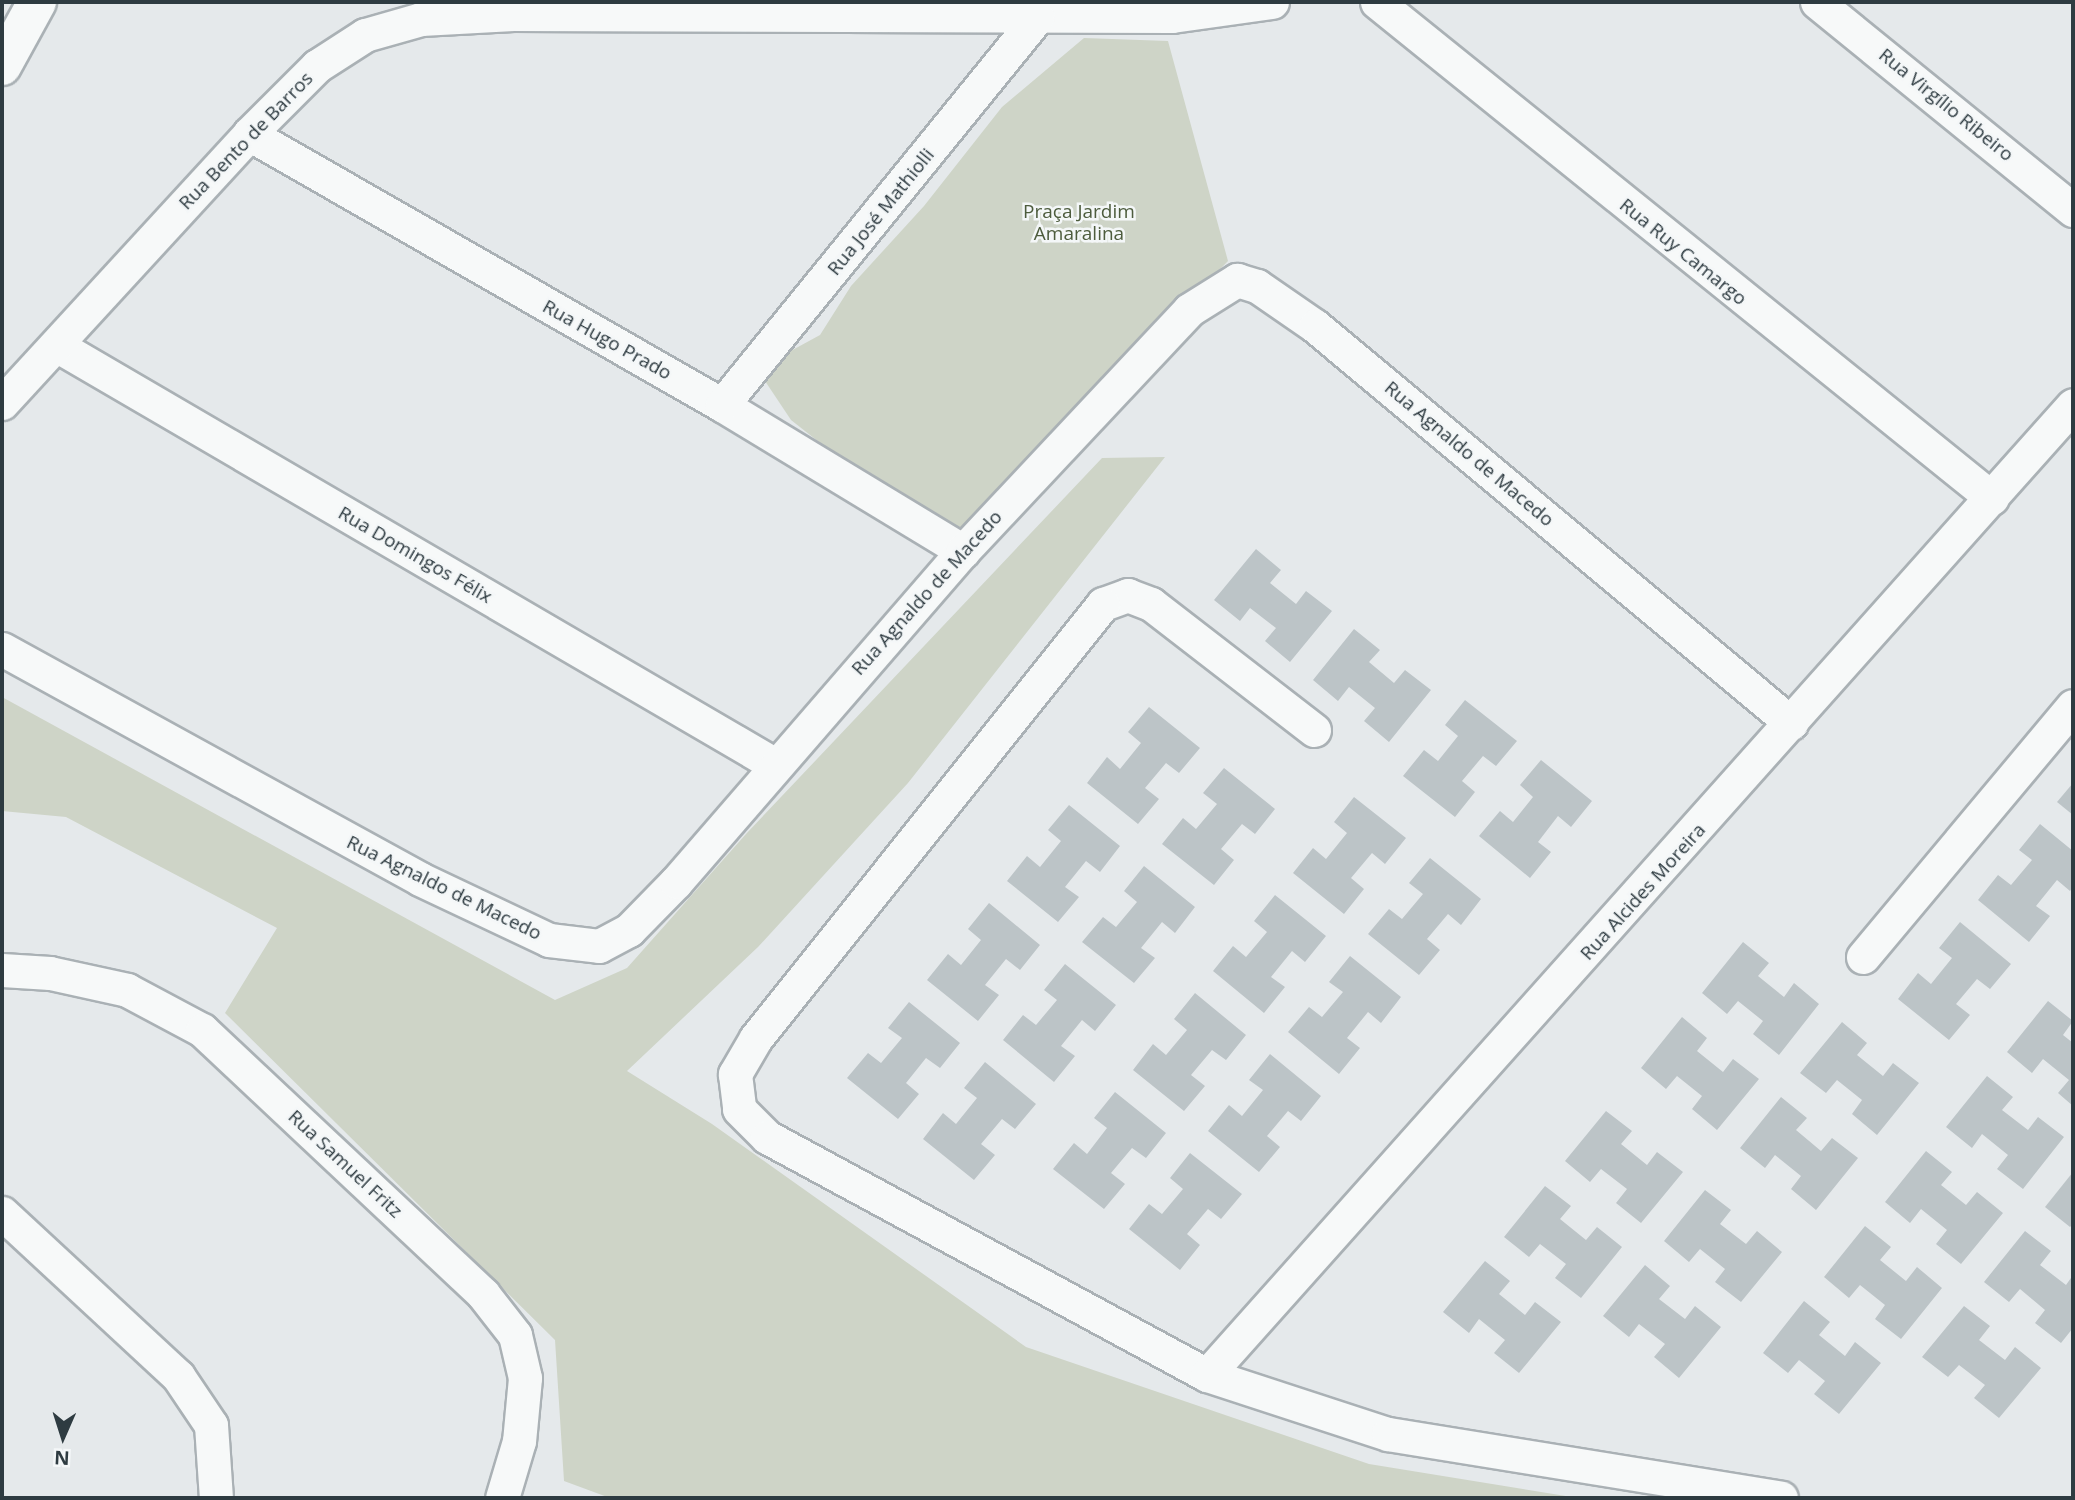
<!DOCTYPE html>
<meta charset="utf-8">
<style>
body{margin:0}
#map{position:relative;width:2075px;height:1500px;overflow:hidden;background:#e5e9eb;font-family:"Open Sans",sans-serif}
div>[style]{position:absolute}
.green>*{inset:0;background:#ced4c7}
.building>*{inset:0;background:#bcc4c7}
.roads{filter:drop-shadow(2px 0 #aab1b5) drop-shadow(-2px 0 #aab1b5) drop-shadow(0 2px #aab1b5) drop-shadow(0 -2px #aab1b5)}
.minor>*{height:33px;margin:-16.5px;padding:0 16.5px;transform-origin:16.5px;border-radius:16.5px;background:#f7f9f9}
.tertiary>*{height:38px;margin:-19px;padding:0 19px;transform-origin:19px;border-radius:19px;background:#f7f9f9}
span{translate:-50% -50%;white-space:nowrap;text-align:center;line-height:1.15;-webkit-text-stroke:5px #f4f7f8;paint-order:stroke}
.street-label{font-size:19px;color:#2e3b41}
.park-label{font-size:19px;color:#4d5c3d}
.frame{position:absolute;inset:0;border:4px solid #2e3b41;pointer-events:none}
.north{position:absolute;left:28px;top:1402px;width:70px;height:70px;-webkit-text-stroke:5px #f4f7f8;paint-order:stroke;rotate:183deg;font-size:19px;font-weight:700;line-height:28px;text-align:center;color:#2e3b41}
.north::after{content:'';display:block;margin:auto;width:24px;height:32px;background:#2e3b41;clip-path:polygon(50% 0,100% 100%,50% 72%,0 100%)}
</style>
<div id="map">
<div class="green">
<i style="clip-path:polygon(1084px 38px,1168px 41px,1228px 261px,961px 537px,857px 472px,791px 420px,763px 378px,776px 359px,820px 335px,851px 286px,924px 206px,1002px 107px)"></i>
<i style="clip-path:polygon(1165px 457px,908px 783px,758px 947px,627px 1071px,712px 1124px,1026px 1347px,1369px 1464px,1578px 1498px,610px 1498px,564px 1481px,555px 1340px,225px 1013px,277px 928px,66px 817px,2px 811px,2px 697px,555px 1000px,627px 968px,746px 834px,1102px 458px)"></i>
</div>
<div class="building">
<i style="clip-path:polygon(1256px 549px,1281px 570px,1270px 583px,1296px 604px,1306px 591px,1332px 611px,1290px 662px,1265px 641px,1276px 628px,1250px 608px,1240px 621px,1214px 600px)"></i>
<i style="clip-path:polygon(1354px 629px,1380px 650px,1369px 662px,1394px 683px,1405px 670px,1431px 690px,1389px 742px,1364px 721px,1375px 708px,1349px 687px,1338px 701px,1313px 680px)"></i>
<i style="clip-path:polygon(1465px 700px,1517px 741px,1496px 766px,1483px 756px,1462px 781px,1475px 792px,1455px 817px,1403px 776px,1424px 750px,1438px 761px,1458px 736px,1445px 725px)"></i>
<i style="clip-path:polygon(1149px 707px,1200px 748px,1179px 773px,1166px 763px,1145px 788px,1159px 799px,1138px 824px,1087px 783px,1107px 757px,1120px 769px,1141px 743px,1128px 732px)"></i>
<i style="clip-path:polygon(1541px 760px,1592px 801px,1571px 827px,1558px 816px,1538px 842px,1551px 852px,1530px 878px,1479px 836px,1500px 811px,1513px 822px,1533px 797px,1520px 785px)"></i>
<i style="clip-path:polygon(1224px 768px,1275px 809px,1255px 834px,1242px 824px,1221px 849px,1234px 860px,1214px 885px,1162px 844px,1183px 818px,1196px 829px,1217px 804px,1203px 793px)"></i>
<i style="clip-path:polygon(2073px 783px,2073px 815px,2057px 802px)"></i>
<i style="clip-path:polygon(1354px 797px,1406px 838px,1385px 864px,1372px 853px,1351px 878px,1364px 889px,1344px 914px,1293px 873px,1313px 848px,1326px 859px,1347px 833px,1334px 822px)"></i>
<i style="clip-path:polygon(1069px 805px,1120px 846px,1100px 872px,1086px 861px,1065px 887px,1079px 897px,1058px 922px,1007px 881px,1027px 856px,1040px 867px,1061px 841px,1048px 830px)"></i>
<i style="clip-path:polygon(2040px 824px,2073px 851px,2073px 887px,2070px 891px,2057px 880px,2036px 906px,2050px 916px,2029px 942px,1978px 900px,1998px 875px,2011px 885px,2032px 860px,2019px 850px)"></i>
<i style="clip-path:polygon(1430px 858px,1481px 899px,1461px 925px,1448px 914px,1427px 939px,1440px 950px,1419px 975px,1368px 934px,1389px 909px,1402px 919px,1423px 894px,1409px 883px)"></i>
<i style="clip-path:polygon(1144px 866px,1195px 907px,1175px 933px,1162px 922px,1141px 948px,1155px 958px,1134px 983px,1082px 942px,1103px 917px,1116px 927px,1137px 902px,1124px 891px)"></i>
<i style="clip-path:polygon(1275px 895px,1326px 936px,1305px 962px,1292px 951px,1271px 977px,1285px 987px,1264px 1013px,1213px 971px,1233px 946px,1246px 957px,1267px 932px,1254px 921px)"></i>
<i style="clip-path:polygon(989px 903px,1040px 945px,1020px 970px,1006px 959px,985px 985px,999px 995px,978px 1021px,927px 980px,948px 954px,961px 965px,981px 940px,968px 929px)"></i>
<i style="clip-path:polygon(1960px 922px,2011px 964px,1990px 989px,1977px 979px,1956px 1004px,1970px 1015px,1949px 1040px,1898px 999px,1918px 973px,1931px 984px,1952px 958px,1939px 948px)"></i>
<i style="clip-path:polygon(1743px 942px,1769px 963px,1758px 976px,1784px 997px,1794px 983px,1819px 1004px,1779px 1055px,1753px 1034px,1763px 1021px,1738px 1001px,1727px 1014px,1702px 993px)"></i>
<i style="clip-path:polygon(1350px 956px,1401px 997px,1381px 1023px,1368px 1012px,1347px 1038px,1360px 1048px,1339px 1074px,1288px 1032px,1309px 1007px,1322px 1017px,1343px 992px,1329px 982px)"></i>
<i style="clip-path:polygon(1065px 964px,1116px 1005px,1095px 1031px,1082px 1020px,1061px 1046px,1075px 1056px,1054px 1082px,1003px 1040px,1023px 1015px,1036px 1025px,1057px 1000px,1044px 990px)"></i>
<i style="clip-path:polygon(1195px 993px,1246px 1035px,1226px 1060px,1212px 1050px,1191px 1075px,1205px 1086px,1184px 1111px,1133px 1070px,1153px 1044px,1166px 1055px,1187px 1030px,1174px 1019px)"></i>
<i style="clip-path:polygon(2048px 1001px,2073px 1021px,2063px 1035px,2073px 1043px,2073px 1106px,2058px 1093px,2069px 1080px,2043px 1059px,2032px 1073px,2007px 1052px)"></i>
<i style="clip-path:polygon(909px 1002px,960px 1043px,940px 1068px,926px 1058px,906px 1083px,919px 1094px,898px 1119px,847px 1078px,868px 1053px,881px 1063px,902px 1038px,888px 1028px)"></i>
<i style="clip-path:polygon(1682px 1017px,1707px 1038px,1697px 1051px,1723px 1072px,1733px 1059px,1759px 1079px,1717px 1130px,1692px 1109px,1702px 1096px,1677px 1076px,1666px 1089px,1641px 1068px)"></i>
<i style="clip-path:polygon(1842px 1022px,1867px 1043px,1857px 1055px,1883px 1076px,1893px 1063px,1919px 1083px,1877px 1135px,1852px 1114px,1862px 1100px,1837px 1080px,1826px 1093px,1800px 1073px)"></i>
<i style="clip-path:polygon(1270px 1054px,1321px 1096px,1301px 1121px,1288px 1111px,1267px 1136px,1280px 1147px,1259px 1172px,1208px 1131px,1229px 1105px,1242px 1116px,1263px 1090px,1249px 1080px)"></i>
<i style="clip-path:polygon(985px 1062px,1036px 1104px,1015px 1129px,1002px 1119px,981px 1144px,995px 1155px,974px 1180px,923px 1139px,943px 1113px,956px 1124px,977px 1098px,964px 1088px)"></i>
<i style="clip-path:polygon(1987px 1076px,2013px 1097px,2002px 1110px,2028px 1130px,2038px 1117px,2064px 1137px,2023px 1189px,1997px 1169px,2008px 1155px,1982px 1134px,1972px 1148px,1946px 1127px)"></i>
<i style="clip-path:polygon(1115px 1092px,1166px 1133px,1146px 1158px,1132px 1148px,1111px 1173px,1125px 1184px,1104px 1209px,1053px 1169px,1074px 1143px,1087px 1154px,1107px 1128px,1094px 1118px)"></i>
<i style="clip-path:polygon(1781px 1097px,1807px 1118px,1796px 1130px,1821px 1151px,1832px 1138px,1858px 1158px,1816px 1210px,1791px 1189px,1801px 1176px,1775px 1155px,1765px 1168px,1740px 1148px)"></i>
<i style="clip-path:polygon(1606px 1111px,1632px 1131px,1621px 1144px,1647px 1165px,1657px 1152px,1683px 1172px,1641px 1223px,1616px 1203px,1627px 1189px,1601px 1169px,1590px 1182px,1565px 1161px)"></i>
<i style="clip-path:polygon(1926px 1151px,1952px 1172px,1941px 1185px,1966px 1205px,1977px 1192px,2003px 1213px,1961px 1264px,1936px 1244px,1947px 1230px,1921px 1209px,1910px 1223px,1885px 1202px)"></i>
<i style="clip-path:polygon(1190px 1153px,1242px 1194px,1221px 1219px,1208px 1209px,1187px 1234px,1200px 1245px,1180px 1270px,1129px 1229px,1149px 1204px,1162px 1214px,1183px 1189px,1170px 1178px)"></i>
<i style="clip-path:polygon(2073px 1172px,2073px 1224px,2070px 1227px,2045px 1207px)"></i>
<i style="clip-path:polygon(1545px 1186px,1571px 1206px,1560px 1219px,1586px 1240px,1597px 1227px,1622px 1247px,1581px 1298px,1555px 1278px,1566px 1264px,1540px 1244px,1529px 1257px,1504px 1237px)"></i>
<i style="clip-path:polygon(1705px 1190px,1731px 1210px,1720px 1224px,1746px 1244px,1757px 1231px,1782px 1252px,1741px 1302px,1715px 1282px,1725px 1269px,1700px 1249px,1689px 1262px,1664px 1241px)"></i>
<i style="clip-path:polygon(1865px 1226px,1891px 1247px,1880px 1260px,1906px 1281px,1917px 1267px,1942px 1288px,1901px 1339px,1875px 1319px,1885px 1305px,1860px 1285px,1849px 1298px,1824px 1277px)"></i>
<i style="clip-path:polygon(2025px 1231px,2051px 1251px,2040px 1265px,2066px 1285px,2073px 1275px,2073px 1328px,2061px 1343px,2035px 1323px,2045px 1310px,2020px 1289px,2009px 1302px,1984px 1282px)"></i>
<i style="clip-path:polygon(1485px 1261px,1510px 1281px,1499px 1294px,1525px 1315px,1535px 1302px,1561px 1322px,1519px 1373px,1494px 1353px,1505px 1340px,1479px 1319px,1469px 1333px,1443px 1312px)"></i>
<i style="clip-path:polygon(1645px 1265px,1670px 1286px,1659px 1299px,1685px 1319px,1695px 1306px,1721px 1327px,1679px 1378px,1654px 1357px,1665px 1344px,1639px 1324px,1629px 1337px,1603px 1316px)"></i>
<i style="clip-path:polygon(1804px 1301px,1830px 1322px,1819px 1335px,1845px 1356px,1855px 1342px,1881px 1363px,1839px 1414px,1814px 1394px,1825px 1381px,1799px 1360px,1788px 1373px,1763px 1353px)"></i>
<i style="clip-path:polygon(1964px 1306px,1990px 1326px,1979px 1340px,2005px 1360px,2015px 1347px,2041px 1368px,1999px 1418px,1974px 1398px,1985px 1385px,1959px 1365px,1948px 1377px,1922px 1357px)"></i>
</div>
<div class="roads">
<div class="minor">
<i style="left:1377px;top:2px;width:790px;rotate:38.89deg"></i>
<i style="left:1817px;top:2px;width:330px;rotate:39.1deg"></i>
<i style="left:249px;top:134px;width:545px;rotate:29.81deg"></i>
<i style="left:722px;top:405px;width:282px;rotate:31.2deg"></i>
<i style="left:56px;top:345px;width:831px;rotate:30.27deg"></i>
<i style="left:2px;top:403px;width:365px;rotate:-47.4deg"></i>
<i style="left:249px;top:134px;width:96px;rotate:-45deg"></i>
<i style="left:317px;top:66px;width:57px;rotate:-32.9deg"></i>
<i style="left:365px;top:35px;width:58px;rotate:-15.9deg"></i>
<i style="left:421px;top:19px;width:92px;rotate:-3.1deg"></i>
<i style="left:513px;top:14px;width:659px;rotate:0.17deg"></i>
<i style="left:1172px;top:16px;width:101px;rotate:-8deg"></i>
<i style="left:722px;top:405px;width:500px;rotate:-50.9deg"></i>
<i style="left:2px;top:649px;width:477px;rotate:28.8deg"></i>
<i style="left:420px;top:879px;width:143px;rotate:25.3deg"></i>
<i style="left:549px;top:940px;width:50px;rotate:6.8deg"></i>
<i style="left:599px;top:946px;width:34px;rotate:-28deg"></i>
<i style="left:629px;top:930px;width:67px;rotate:-45.6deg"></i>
<i style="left:676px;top:882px;width:438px;rotate:-49.1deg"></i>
<i style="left:963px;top:551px;width:330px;rotate:-46.8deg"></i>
<i style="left:1189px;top:310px;width:57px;rotate:-32deg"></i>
<i style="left:1237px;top:280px;width:21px;rotate:17deg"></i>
<i style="left:1257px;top:286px;width:70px;rotate:34.6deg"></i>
<i style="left:1315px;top:326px;width:620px;rotate:39.83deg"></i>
<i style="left:1314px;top:730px;width:206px;rotate:-142.3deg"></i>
<i style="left:1151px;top:604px;width:25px;rotate:-159deg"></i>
<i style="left:1128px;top:595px;width:27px;rotate:160deg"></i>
<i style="left:1103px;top:604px;width:556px;rotate:128.64deg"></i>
<i style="left:756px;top:1038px;width:42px;rotate:120.3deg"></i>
<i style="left:735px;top:1074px;width:35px;rotate:83deg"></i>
<i style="left:739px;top:1109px;width:40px;rotate:45deg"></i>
<i style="left:767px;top:1137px;width:500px;rotate:28.41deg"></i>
<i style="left:1207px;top:1375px;width:190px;rotate:18.1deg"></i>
<i style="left:1388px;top:1434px;width:398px;rotate:9.2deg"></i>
<i style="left:1863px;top:957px;width:327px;rotate:-50.1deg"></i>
<i style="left:2px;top:970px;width:48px;rotate:3.6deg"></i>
<i style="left:50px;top:973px;width:79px;rotate:12.4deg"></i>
<i style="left:127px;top:990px;width:85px;rotate:28.1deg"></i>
<i style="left:202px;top:1030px;width:386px;rotate:43.2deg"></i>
<i style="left:483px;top:1294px;width:52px;rotate:52deg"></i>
<i style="left:515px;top:1335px;width:44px;rotate:76.9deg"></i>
<i style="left:525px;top:1378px;width:63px;rotate:95.4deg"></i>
<i style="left:519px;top:1441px;width:59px;rotate:106.6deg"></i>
<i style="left:2px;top:1213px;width:240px;rotate:42.8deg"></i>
<i style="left:178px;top:1376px;width:59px;rotate:56deg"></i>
<i style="left:211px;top:1425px;width:73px;rotate:86.1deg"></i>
<i style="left:1207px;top:1375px;width:1300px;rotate:-48.24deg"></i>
</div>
<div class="tertiary">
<i style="left:2px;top:66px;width:73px;rotate:-61.3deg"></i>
</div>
</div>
<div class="street-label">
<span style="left:1946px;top:105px;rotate:39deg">Rua Virgílio Ribeiro</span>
<span style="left:246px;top:141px;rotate:-46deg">Rua Bento de Barros</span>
<span style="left:881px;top:212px;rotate:-51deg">Rua José Mathiolli</span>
<span style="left:1683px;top:252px;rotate:39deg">Rua Ruy Camargo</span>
<span style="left:607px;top:340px;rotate:29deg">Rua Hugo Prado</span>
<span style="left:1469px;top:454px;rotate:40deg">Rua Agnaldo de Macedo</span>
<span style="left:415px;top:555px;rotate:30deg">Rua Domingos Félix</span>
<span style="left:927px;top:593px;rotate:-48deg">Rua Agnaldo de Macedo</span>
<span style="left:444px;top:888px;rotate:26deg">Rua Agnaldo de Macedo</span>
<span style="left:1643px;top:892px;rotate:-48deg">Rua Alcides Moreira</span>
<span style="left:345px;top:1164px;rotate:43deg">Rua Samuel Fritz</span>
</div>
<div class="park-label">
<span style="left:1079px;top:223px">Praça Jardim<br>Amaralina</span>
</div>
<div class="frame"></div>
<div class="north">N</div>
</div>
